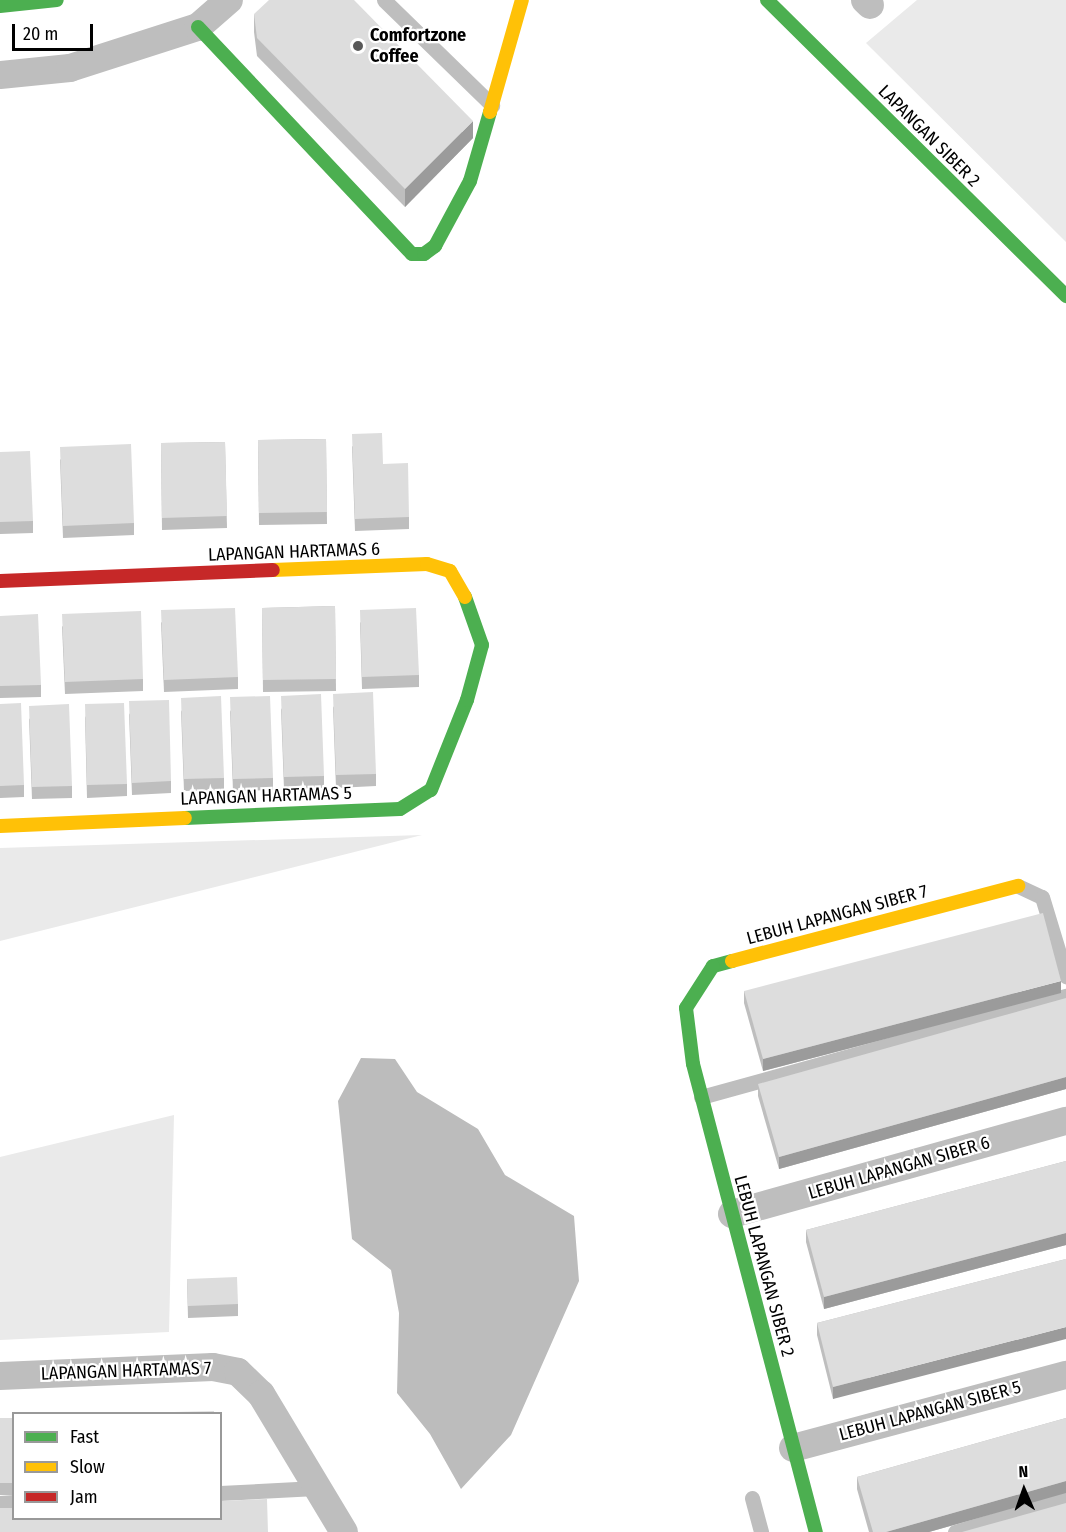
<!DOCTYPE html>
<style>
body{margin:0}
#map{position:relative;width:1066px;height:1532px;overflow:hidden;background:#fff;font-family:"Fira Sans Condensed",sans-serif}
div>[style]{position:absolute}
.green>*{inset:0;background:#eaeaea}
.water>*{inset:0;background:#bcbcbc}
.lane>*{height:15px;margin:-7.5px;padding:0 7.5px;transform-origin:7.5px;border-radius:7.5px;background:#bebebe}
.street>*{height:28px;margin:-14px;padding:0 14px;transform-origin:14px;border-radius:14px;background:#bebebe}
.fast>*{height:14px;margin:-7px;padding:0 7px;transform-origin:7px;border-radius:7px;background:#4caf50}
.slow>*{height:14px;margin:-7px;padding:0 7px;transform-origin:7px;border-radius:7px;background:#ffc107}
.jam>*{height:14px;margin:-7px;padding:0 7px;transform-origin:7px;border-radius:7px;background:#c62828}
.wall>*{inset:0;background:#bebebe}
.shaded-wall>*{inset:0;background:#9b9b9b}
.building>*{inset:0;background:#ddd}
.dots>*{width:16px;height:16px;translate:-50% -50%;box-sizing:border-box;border:3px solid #fff;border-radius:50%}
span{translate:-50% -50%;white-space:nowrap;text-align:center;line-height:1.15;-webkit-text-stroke:4.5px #fff;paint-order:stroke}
.poi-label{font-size:18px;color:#000;font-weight:700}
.left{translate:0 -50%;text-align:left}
.street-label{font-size:18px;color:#000}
.legend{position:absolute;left:12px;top:1412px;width:210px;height:108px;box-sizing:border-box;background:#fff;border:2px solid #999;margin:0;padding:8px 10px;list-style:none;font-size:18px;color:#000}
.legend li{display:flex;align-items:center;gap:12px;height:30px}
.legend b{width:30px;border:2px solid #999}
.north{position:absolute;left:994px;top:1460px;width:60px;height:60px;-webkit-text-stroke:4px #fff;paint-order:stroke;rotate:358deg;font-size:16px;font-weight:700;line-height:24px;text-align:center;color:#000}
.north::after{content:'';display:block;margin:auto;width:21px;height:27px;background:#000;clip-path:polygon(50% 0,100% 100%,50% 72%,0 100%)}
.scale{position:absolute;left:12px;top:24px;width:81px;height:27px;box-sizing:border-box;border:3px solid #000;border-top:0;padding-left:8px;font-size:18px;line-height:21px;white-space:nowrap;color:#000;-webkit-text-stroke:4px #fff;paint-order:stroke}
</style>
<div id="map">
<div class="green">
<i style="clip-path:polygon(917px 0,1066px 0,1066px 242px,866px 43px)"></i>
<i style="clip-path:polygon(422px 835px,0 941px,0 848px)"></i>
<i style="clip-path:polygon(174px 1115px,169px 1332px,0 1340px,0 1157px)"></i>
</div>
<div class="water">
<i style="clip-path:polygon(361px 1058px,395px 1059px,417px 1092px,478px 1129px,505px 1175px,574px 1216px,579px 1281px,511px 1435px,461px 1489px,430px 1434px,397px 1393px,399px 1313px,391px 1270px,352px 1239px,338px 1101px)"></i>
</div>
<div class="lane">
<i style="left:384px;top:0;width:151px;rotate:44.2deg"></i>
<i style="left:1018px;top:886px;width:26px;rotate:25deg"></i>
<i style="left:1042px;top:897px;width:83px;rotate:73.1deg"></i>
<i style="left:701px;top:1097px;width:379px;rotate:-15.5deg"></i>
<i style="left:220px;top:1493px;width:96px;rotate:-3deg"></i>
<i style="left:752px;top:1498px;width:35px;rotate:75deg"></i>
<i style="left:0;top:1503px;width:14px;rotate:-4deg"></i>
<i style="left:955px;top:1532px;width:116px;rotate:-16.6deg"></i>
</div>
<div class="street">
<i style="left:865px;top:0;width:7px;rotate:45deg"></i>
<i style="left:0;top:75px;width:70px;rotate:-5.7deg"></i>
<i style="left:70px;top:68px;width:134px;rotate:-17.8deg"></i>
<i style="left:198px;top:27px;width:41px;rotate:-41.1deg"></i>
<i style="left:732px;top:1214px;width:347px;rotate:-15.6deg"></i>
<i style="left:0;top:1376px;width:213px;rotate:-2.4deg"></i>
<i style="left:213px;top:1367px;width:25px;rotate:11deg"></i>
<i style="left:238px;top:1372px;width:32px;rotate:44deg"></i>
<i style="left:261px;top:1394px;width:161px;rotate:59deg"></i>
<i style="left:793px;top:1448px;width:283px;rotate:-15deg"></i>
</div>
<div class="fast">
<i style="left:767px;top:0;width:421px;rotate:44.7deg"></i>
<i style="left:0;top:6px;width:57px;rotate:-6deg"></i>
<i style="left:198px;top:27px;width:312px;rotate:46.7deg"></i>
<i style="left:412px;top:254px;width:12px"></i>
<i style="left:424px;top:254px;width:14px;rotate:-36deg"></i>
<i style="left:435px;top:246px;width:74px;rotate:-61.7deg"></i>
<i style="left:470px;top:181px;width:72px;rotate:-73.8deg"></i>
<i style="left:185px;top:818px;width:215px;rotate:-2.4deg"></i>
<i style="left:400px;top:809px;width:36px;rotate:-32deg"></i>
<i style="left:431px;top:790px;width:97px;rotate:-68.2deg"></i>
<i style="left:467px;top:700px;width:57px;rotate:-74.7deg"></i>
<i style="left:482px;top:645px;width:51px;rotate:-109.5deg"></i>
<i style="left:732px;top:961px;width:20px;rotate:165deg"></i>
<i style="left:713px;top:966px;width:50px;rotate:122.7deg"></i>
<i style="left:686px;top:1008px;width:56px;rotate:82.9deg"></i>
<i style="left:693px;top:1064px;width:484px;rotate:75.3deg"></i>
</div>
<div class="slow">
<i style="left:490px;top:112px;width:116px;rotate:-74.1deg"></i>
<i style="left:273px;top:570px;width:154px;rotate:-2.2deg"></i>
<i style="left:427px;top:564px;width:24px;rotate:17deg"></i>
<i style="left:450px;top:571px;width:30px;rotate:60deg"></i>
<i style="left:0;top:826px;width:185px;rotate:-2.5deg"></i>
<i style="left:732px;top:961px;width:296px;rotate:-14.7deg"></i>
</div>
<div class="jam">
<i style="left:0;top:581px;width:273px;rotate:-2.3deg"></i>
</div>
<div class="wall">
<i style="clip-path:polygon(254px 14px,473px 138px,405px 207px,257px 56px,254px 32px)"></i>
<i style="clip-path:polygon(326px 439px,327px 524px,259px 525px,258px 440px)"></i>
<i style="clip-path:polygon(225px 442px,227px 528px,162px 530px,161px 443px)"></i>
<i style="clip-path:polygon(352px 446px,383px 464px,409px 517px,409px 529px,355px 531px)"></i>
<i style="clip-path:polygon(0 452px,33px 521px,33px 533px,0 534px)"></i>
<i style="clip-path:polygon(60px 459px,134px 523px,134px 535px,63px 538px)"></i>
<i style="clip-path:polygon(335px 606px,336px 691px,263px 692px,262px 608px)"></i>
<i style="clip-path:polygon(0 616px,41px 685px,41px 697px,0 698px)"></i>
<i style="clip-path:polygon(161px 622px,238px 677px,238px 689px,164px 692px)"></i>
<i style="clip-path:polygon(360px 622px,419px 675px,419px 687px,362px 689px)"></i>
<i style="clip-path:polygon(62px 626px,143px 679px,143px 691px,65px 694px)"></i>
<i style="clip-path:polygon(0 704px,24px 785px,24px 797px,0 798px)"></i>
<i style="clip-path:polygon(333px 706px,376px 774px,376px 786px,336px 788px)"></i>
<i style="clip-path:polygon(281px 708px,324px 776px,324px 788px,284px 789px)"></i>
<i style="clip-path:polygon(181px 710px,224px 778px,224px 790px,184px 791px)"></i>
<i style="clip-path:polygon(230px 710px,273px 778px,273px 790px,233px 791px)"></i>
<i style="clip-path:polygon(129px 713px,171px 781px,171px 793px,132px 795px)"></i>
<i style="clip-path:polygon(85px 716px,127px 784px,127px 796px,87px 798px)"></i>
<i style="clip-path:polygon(29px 718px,72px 786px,72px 798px,32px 799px)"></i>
<i style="clip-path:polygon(744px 991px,1061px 993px,763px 1071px,744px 1003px)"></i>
<i style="clip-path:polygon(1066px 998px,1066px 1089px,779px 1169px,758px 1096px,758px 1084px)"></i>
<i style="clip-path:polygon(1066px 1161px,1066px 1245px,824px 1309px,806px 1242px,806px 1230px)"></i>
<i style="clip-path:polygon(1066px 1259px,833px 1399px,817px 1335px,817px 1323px)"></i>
<i style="clip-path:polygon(187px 1279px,238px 1304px,238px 1316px,188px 1318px)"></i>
<i style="clip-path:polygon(0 1418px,14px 1418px,14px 1495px,0 1495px)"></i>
<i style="clip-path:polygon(1066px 1418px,1066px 1493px,929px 1532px,869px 1532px,857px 1489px,857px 1477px)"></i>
</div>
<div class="shaded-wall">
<i style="clip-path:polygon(473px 121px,473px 138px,405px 207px,405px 189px)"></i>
<i style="clip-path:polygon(1061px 981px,1061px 993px,763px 1071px,763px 1059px)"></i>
<i style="clip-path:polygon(1066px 1077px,1066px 1089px,779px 1169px,779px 1157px)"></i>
<i style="clip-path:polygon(1066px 1233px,1066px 1245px,824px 1309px,824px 1297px)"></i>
<i style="clip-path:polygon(1066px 1327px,1066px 1339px,833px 1399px,833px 1387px)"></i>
<i style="clip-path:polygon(1066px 1481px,1066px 1493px,929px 1532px,886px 1532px)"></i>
</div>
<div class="building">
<i style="clip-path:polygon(269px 0,354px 0,473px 121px,405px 189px,257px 38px,254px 14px)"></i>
<i style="clip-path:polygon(382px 433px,383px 464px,408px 463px,409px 517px,355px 519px,352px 434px)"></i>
<i style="clip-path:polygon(326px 439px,327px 512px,259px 513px,258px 440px)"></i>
<i style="clip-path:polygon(225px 442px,227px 516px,162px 518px,161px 443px)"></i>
<i style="clip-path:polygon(131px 444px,134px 523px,63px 526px,60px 447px)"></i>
<i style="clip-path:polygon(30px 451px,33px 521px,0 522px,0 452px)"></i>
<i style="clip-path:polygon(335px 606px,336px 679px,263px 680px,262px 608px)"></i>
<i style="clip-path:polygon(235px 608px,238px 677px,164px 680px,161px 610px)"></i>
<i style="clip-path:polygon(416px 608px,419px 675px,362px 677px,360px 610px)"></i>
<i style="clip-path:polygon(141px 611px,143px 679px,65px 682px,62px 614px)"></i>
<i style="clip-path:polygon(38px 614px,41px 685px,0 686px,0 616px)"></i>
<i style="clip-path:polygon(373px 692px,376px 774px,336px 775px,333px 694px)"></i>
<i style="clip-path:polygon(321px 694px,324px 776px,284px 777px,281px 696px)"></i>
<i style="clip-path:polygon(221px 696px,224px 778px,184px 779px,181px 698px)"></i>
<i style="clip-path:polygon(270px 696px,273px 778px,233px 779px,230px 697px)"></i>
<i style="clip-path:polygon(169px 700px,171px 781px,132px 783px,129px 701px)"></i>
<i style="clip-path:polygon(21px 703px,24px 785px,0 786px,0 704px)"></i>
<i style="clip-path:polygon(124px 703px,127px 784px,87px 785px,85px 704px)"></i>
<i style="clip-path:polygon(69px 704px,72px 786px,32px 787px,29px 706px)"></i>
<i style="clip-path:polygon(1043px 913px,1061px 981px,763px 1059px,744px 991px)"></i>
<i style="clip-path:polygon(1066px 998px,1066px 1077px,779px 1157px,758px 1084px)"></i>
<i style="clip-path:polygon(1066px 1161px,1066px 1233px,824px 1297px,806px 1230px)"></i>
<i style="clip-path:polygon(1066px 1259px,1066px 1327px,833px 1387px,817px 1323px)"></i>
<i style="clip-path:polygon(237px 1277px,238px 1304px,188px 1306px,187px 1279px)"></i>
<i style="clip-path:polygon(214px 1411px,214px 1413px,134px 1413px)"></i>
<i style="clip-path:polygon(0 1418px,14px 1418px,14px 1483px,0 1483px)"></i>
<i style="clip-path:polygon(1066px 1418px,1066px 1481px,886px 1532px,873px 1532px,857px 1477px)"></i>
<i style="clip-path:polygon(267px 1499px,268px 1532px,0 1532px,0 1508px,14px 1508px,14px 1518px,220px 1518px,220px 1501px)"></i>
<i style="clip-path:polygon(1066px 1503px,1066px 1532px,962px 1532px)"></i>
</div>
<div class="dots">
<i style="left:358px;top:46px;background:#595959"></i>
</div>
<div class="poi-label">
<span class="left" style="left:370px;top:46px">Comfortzone<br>Coffee</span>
</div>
<div class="street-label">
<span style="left:929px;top:136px;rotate:45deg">LAPANGAN SIBER 2</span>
<span style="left:294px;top:552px;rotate:-2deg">LAPANGAN HARTAMAS 6</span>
<span style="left:266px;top:796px;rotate:-2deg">LAPANGAN HARTAMAS 5</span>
<span style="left:837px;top:915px;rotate:-15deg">LEBUH LAPANGAN SIBER 7</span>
<span style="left:899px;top:1168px;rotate:-16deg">LEBUH LAPANGAN SIBER 6</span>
<span style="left:764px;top:1266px;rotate:75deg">LEBUH LAPANGAN SIBER 2</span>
<span style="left:126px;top:1371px;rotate:-2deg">LAPANGAN HARTAMAS 7</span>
<span style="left:930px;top:1411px;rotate:-15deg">LEBUH LAPANGAN SIBER 5</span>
</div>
<ul class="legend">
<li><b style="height:8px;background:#4caf50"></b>Fast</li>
<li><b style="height:8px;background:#ffc107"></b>Slow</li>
<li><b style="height:8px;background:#c62828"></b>Jam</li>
</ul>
<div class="north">N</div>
<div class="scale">20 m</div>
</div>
